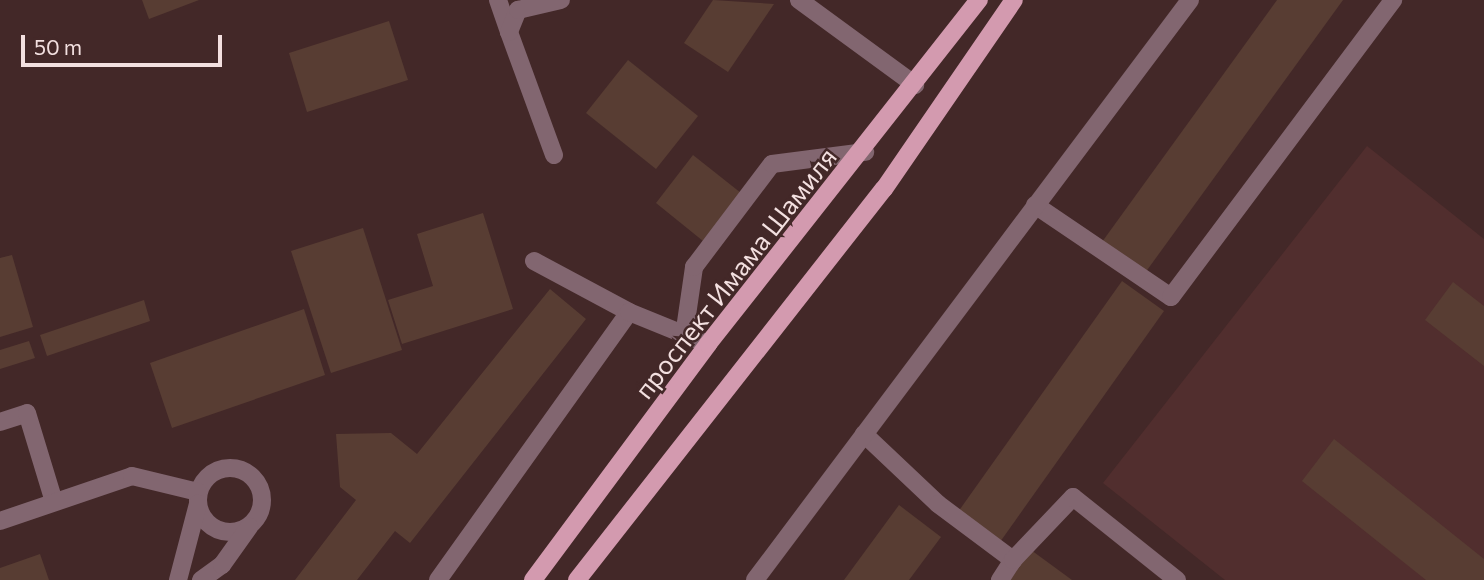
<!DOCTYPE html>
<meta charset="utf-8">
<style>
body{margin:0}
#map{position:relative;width:1484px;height:580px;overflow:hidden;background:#432828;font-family:Commissioner,sans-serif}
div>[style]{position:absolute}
.built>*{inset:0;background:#512e2e}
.building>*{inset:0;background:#583d33}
.minor>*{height:18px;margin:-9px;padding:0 9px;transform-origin:9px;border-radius:9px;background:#826670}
.minor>.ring{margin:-9px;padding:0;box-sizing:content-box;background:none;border:18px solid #826670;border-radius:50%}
.major>*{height:18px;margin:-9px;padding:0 9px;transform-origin:9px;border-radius:9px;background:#d39aaf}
span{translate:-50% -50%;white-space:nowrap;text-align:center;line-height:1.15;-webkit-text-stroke:5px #432828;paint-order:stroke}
.street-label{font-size:26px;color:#f3e0e0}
.scale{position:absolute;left:21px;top:35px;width:201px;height:32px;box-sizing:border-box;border:4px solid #f3e0e0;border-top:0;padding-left:9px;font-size:21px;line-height:24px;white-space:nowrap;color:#f3e0e0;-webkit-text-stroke:5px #432828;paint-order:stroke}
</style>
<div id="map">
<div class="built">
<i style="clip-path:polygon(1367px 146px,1484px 239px,1484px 580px,1225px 580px,1103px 483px)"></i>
</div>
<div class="building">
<i style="clip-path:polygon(142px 0,199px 0,149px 19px)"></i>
<i style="clip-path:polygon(713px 0,774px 4px,728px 72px,684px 43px)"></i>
<i style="clip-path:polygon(1277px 0,1343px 0,1145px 273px,1102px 242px)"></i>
<i style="clip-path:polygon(389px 21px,408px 80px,307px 112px,289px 53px)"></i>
<i style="clip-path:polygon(628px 60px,698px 116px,656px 169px,586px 113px)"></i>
<i style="clip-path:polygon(693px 155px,741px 193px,703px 241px,656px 203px)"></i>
<i style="clip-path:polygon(483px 213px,513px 309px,402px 344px,388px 300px,433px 286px,417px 234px)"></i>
<i style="clip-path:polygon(363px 228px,402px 350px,331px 373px,291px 251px)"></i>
<i style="clip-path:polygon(12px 255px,33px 327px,0 337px,0 258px)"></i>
<i style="clip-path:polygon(1122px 281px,1164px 311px,1000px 542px,958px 512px)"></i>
<i style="clip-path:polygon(1453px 282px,1484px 306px,1484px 366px,1425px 320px)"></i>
<i style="clip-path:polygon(550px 289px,586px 319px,410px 543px,395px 531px,357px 580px,295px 580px,356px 500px,340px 487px,336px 434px,391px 433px,417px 454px)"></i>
<i style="clip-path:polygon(144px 300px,150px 321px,47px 356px,40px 335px)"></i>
<i style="clip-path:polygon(304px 309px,325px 375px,172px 428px,150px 363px)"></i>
<i style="clip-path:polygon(29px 341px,35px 358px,0 369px,0 350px)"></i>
<i style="clip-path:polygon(1334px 439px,1484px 559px,1484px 580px,1426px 580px,1302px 481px)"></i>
<i style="clip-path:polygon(899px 505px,941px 537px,909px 580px,844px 580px)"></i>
<i style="clip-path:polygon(1031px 550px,1072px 580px,1008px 580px)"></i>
<i style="clip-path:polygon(40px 554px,49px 580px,0 580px,0 568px)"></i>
</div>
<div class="minor">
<i style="left:498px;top:0;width:34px;rotate:71deg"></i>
<i style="left:799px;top:0;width:144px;rotate:36.2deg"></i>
<i style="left:554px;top:155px;width:131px;rotate:-110.1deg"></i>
<i style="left:509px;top:32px;width:24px;rotate:-68deg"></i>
<i style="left:518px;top:10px;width:44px;rotate:-13.1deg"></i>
<i style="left:1035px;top:205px;width:164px;rotate:34.1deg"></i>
<i style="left:1171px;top:297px;width:371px;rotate:-53.2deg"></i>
<i style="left:534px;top:261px;width:108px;rotate:28.2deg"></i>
<i style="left:685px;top:329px;width:63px;rotate:-81.7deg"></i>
<i style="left:694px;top:267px;width:129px;rotate:-52.9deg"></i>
<i style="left:772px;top:164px;width:94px;rotate:-7.4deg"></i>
<i style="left:0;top:422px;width:28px;rotate:-18deg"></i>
<i style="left:27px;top:413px;width:93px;rotate:73.1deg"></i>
<i style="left:864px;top:434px;width:102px;rotate:43.4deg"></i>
<i style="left:938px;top:504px;width:94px;rotate:36.7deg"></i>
<i style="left:1013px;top:560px;width:24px;rotate:123deg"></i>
<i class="ring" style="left:198px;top:468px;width:46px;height:46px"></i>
<i style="left:0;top:521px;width:139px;rotate:-18.8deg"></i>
<i style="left:132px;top:476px;width:68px;rotate:13.6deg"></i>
<i style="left:1013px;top:560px;width:87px;rotate:-46.4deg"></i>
<i style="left:1073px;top:497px;width:133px;rotate:38.6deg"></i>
<i style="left:178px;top:580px;width:79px;rotate:-75.3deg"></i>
<i style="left:201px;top:580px;width:26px;rotate:-36deg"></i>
<i style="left:222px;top:565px;width:47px;rotate:-54.6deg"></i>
<i style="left:438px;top:580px;width:329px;rotate:-54.5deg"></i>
<i style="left:629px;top:312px;width:85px;rotate:22.1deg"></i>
<i style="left:755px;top:580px;width:725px;rotate:-53.13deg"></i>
</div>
<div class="major">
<i style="left:533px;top:580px;width:294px;rotate:-53.4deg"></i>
<i style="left:708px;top:344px;width:438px;rotate:-51.8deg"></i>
<i style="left:577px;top:580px;width:497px;rotate:-51.9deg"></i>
<i style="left:884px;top:189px;width:229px;rotate:-55.5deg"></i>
</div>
<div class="street-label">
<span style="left:735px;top:273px;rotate:-52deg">проспект Имама Шамиля</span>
</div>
<div class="scale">50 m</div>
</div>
